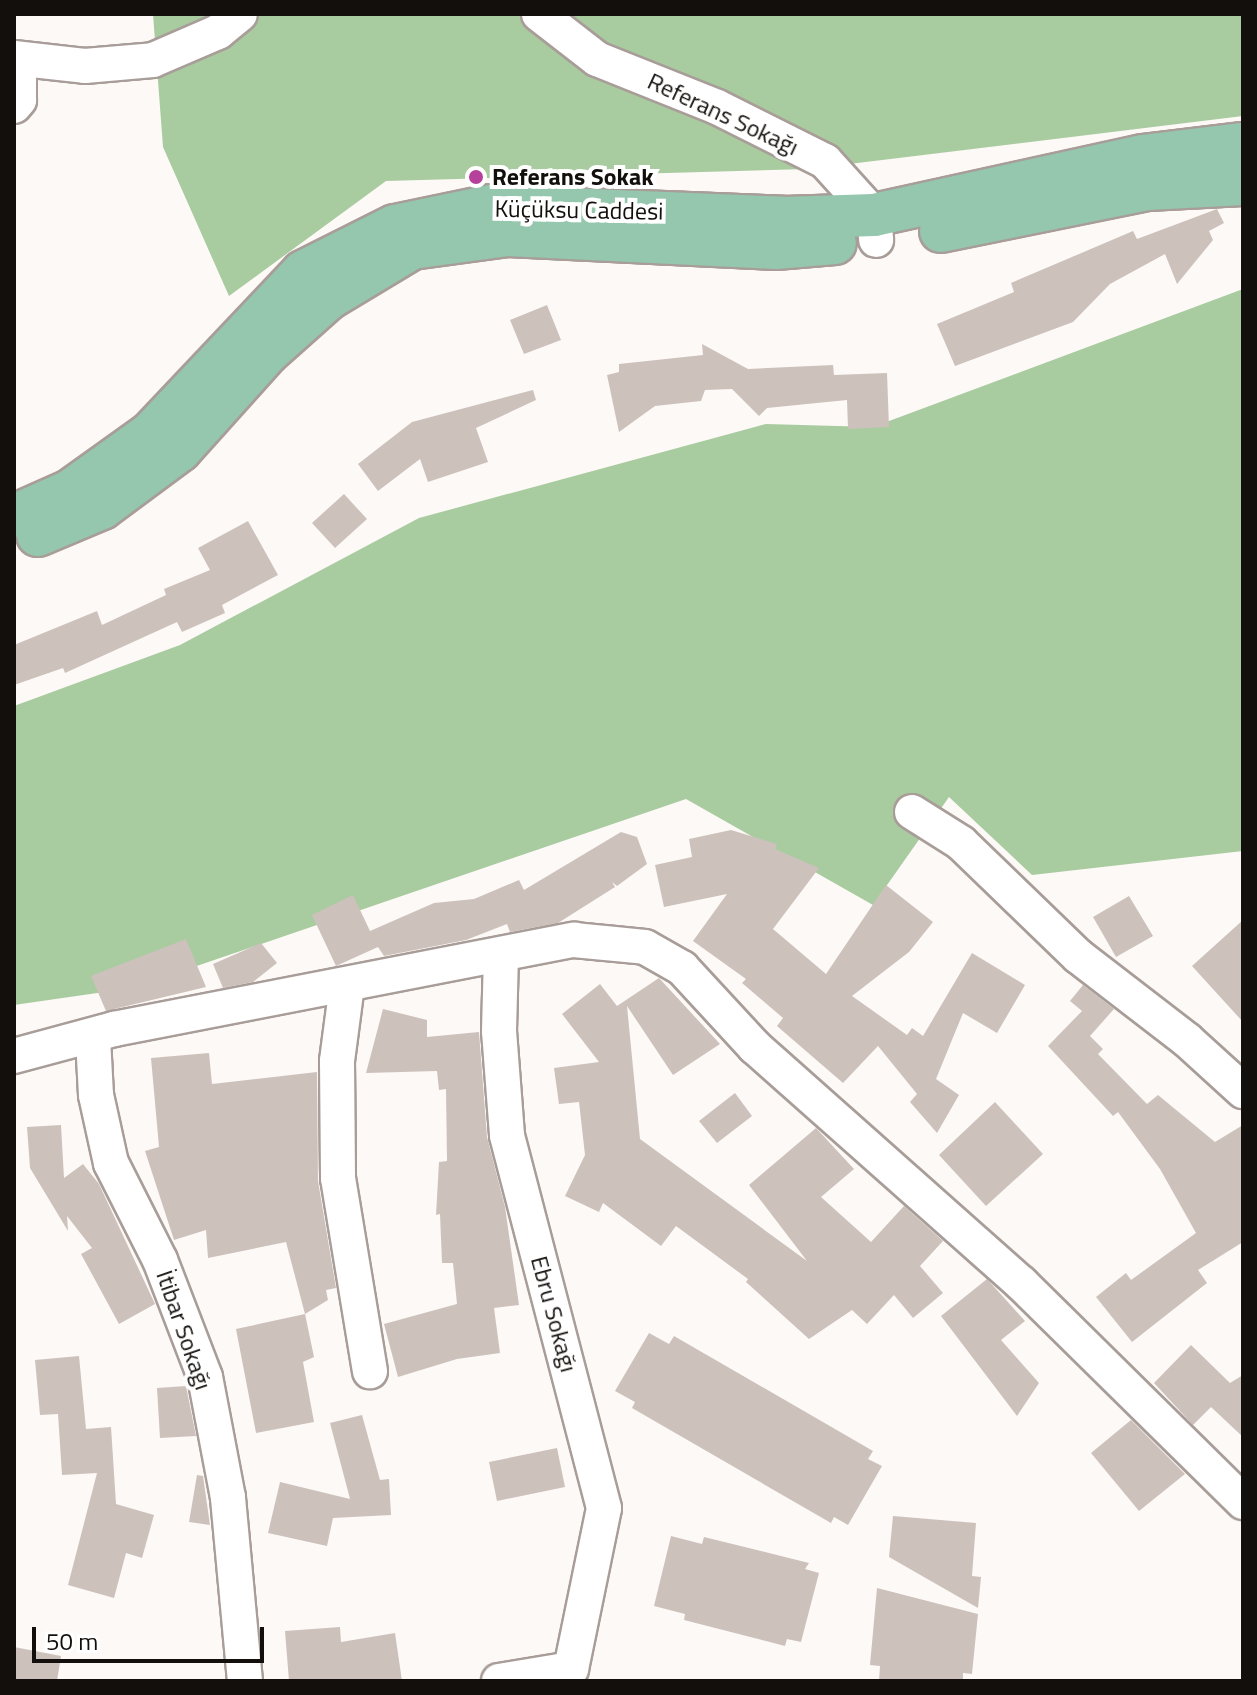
<!DOCTYPE html>
<meta charset="utf-8">
<style>
body{margin:0}
#map{position:relative;width:1257px;height:1695px;overflow:hidden;background:#fdf9f6;font-family:"Titillium Web",sans-serif}
div>[style]{position:absolute}
.forest>*{inset:0;background:#a9cba0}
.building>*{inset:0;background:#cdc1bc}
.roads{filter:drop-shadow(2px 0 #a89d98) drop-shadow(-2px 0 #a89d98) drop-shadow(0 2px #a89d98) drop-shadow(0 -2px #a89d98)}
.minor>*{height:34px;margin:-17px;padding:0 17px;transform-origin:17px;border-radius:17px;background:#fff}
.major>*{height:42px;margin:-21px;padding:0 21px;transform-origin:21px;border-radius:21px;background:#94c7ad}
.dots>*{width:22px;height:22px;translate:-50% -50%;box-sizing:border-box;border:4px solid #fff;border-radius:50%}
span{translate:-50% -50%;white-space:nowrap;text-align:center;line-height:1.15;-webkit-text-stroke:8px #fff;paint-order:stroke}
.street-label{font-size:24px;color:#130f0d}
.poi-label{font-size:24px;color:#130f0d;font-weight:700}
.left{translate:0 -50%;text-align:left}
.frame{position:absolute;inset:0;border:16px solid #130f0d;pointer-events:none}
.scale{position:absolute;left:32px;top:1627px;width:232px;height:36px;box-sizing:border-box;border:4px solid #130f0d;border-top:0;padding-left:10px;font-size:24px;line-height:28px;white-space:nowrap;color:#130f0d;-webkit-text-stroke:6px #fff;paint-order:stroke}
</style>
<div id="map">
<div class="forest">
<i style="clip-path:polygon(153px 14px,1243px 14px,1243px 116px,808px 169px,386px 181px,229px 296px,163px 147px)"></i>
<i style="clip-path:polygon(1243px 289px,1243px 851px,1032px 875px,949px 797px,873px 905px,686px 799px,132px 988px,14px 1005px,14px 706px,180px 645px,419px 518px,766px 424px,873px 427px)"></i>
</div>
<div class="building">
<i style="clip-path:polygon(1217px 209px,1224px 223px,1209px 231px,1213px 240px,1177px 284px,1165px 254px,1110px 284px,1073px 322px,955px 366px,937px 324px,1014px 292px,1011px 283px,1133px 231px,1137px 239px)"></i>
<i style="clip-path:polygon(547px 305px,561px 340px,524px 354px,510px 320px)"></i>
<i style="clip-path:polygon(702px 344px,748px 369px,833px 365px,834px 375px,887px 373px,889px 427px,848px 429px,847px 400px,767px 408px,759px 416px,732px 389px,705px 390px,701px 401px,655px 406px,619px 432px,607px 375px,619px 372px,619px 364px,703px 355px)"></i>
<i style="clip-path:polygon(533px 390px,536px 400px,476px 428px,488px 462px,428px 482px,420px 459px,378px 491px,358px 464px,412px 422px)"></i>
<i style="clip-path:polygon(344px 494px,367px 519px,335px 548px,312px 523px)"></i>
<i style="clip-path:polygon(248px 521px,278px 575px,222px 605px,225px 613px,182px 632px,177px 622px,65px 673px,63px 668px,14px 685px,14px 645px,97px 611px,102px 625px,166px 595px,164px 589px,210px 570px,198px 548px)"></i>
<i style="clip-path:polygon(731px 830px,777px 844px,775px 849px,819px 868px,773px 929px,826px 974px,886px 885px,933px 922px,909px 952px,852px 996px,907px 1035px,912px 1028px,923px 1036px,972px 953px,1025px 985px,997px 1033px,963px 1013px,936px 1079px,959px 1095px,937px 1133px,910px 1102px,917px 1094px,878px 1046px,843px 1083px,777px 1026px,783px 1018px,742px 983px,746px 979px,693px 941px,727px 894px,664px 907px,655px 865px,692px 857px,689px 839px)"></i>
<i style="clip-path:polygon(621px 832px,637px 837px,647px 864px,617px 886px,612px 882px,615px 887px,558px 923px,510px 932px,507px 924px,466px 940px,384px 956px,378px 947px,336px 966px,312px 915px,353px 895px,370px 931px,434px 903px,474px 899px,519px 880px,524px 890px)"></i>
<i style="clip-path:polygon(1129px 896px,1153px 936px,1116px 957px,1093px 917px)"></i>
<i style="clip-path:polygon(1243px 920px,1243px 1022px,1192px 966px)"></i>
<i style="clip-path:polygon(186px 939px,206px 987px,106px 1011px,91px 976px)"></i>
<i style="clip-path:polygon(261px 943px,277px 963px,253px 982px,223px 988px,213px 964px)"></i>
<i style="clip-path:polygon(659px 978px,720px 1044px,673px 1075px,627px 1006px,640px 1139px,807px 1261px,749px 1185px,816px 1128px,854px 1169px,821px 1197px,871px 1242px,904px 1206px,943px 1241px,920px 1266px,943px 1293px,913px 1318px,894px 1295px,867px 1324px,852px 1310px,809px 1339px,746px 1282px,748px 1279px,676px 1226px,661px 1246px,603px 1203px,599px 1212px,565px 1196px,585px 1155px,579px 1102px,559px 1104px,554px 1068px,599px 1062px,562px 1014px,600px 984px,617px 1006px)"></i>
<i style="clip-path:polygon(1083px 985px,1114px 1009px,1090px 1036px,1103px 1049px,1098px 1054px,1147px 1104px,1158px 1095px,1215px 1142px,1243px 1125px,1243px 1242px,1198px 1270px,1207px 1283px,1132px 1342px,1096px 1297px,1126px 1273px,1131px 1280px,1196px 1233px,1160px 1169px,1118px 1112px,1113px 1116px,1048px 1046px,1082px 1011px,1070px 1001px)"></i>
<i style="clip-path:polygon(383px 1009px,427px 1020px,427px 1037px,479px 1032px,487px 1137px,505px 1207px,519px 1305px,494px 1308px,500px 1353px,457px 1359px,398px 1377px,384px 1324px,457px 1304px,453px 1263px,442px 1263px,440px 1214px,436px 1215px,439px 1162px,447px 1161px,446px 1089px,439px 1090px,437px 1071px,366px 1073px)"></i>
<i style="clip-path:polygon(209px 1053px,212px 1084px,317px 1072px,318px 1181px,336px 1288px,326px 1290px,328px 1300px,305px 1314px,286px 1242px,208px 1258px,206px 1230px,174px 1240px,145px 1151px,159px 1147px,151px 1058px)"></i>
<i style="clip-path:polygon(735px 1093px,752px 1116px,717px 1143px,699px 1121px)"></i>
<i style="clip-path:polygon(995px 1102px,1043px 1154px,986px 1206px,939px 1155px)"></i>
<i style="clip-path:polygon(61px 1125px,64px 1178px,83px 1164px,99px 1184px,155px 1304px,119px 1324px,81px 1254px,92px 1248px,67px 1216px,68px 1231px,30px 1168px,27px 1127px)"></i>
<i style="clip-path:polygon(987px 1279px,1025px 1321px,1001px 1340px,1039px 1383px,1017px 1416px,941px 1316px)"></i>
<i style="clip-path:polygon(305px 1314px,314px 1357px,303px 1362px,314px 1422px,256px 1433px,236px 1329px)"></i>
<i style="clip-path:polygon(649px 1333px,669px 1344px,674px 1336px,873px 1451px,868px 1459px,882px 1466px,848px 1525px,834px 1517px,831px 1523px,632px 1408px,635px 1402px,615px 1391px)"></i>
<i style="clip-path:polygon(1191px 1345px,1230px 1383px,1243px 1375px,1243px 1437px,1211px 1407px,1193px 1425px,1154px 1383px)"></i>
<i style="clip-path:polygon(79px 1356px,86px 1429px,111px 1427px,116px 1504px,154px 1515px,142px 1558px,126px 1553px,114px 1598px,68px 1585px,97px 1473px,62px 1475px,58px 1414px,40px 1415px,35px 1360px)"></i>
<i style="clip-path:polygon(186px 1386px,196px 1436px,160px 1438px,157px 1388px)"></i>
<i style="clip-path:polygon(362px 1415px,380px 1480px,389px 1479px,391px 1515px,333px 1518px,327px 1546px,268px 1533px,280px 1482px,350px 1499px,330px 1423px)"></i>
<i style="clip-path:polygon(1131px 1420px,1185px 1474px,1139px 1511px,1091px 1453px)"></i>
<i style="clip-path:polygon(557px 1448px,565px 1487px,497px 1501px,489px 1462px)"></i>
<i style="clip-path:polygon(197px 1475px,203px 1476px,210px 1525px,189px 1522px)"></i>
<i style="clip-path:polygon(893px 1516px,976px 1523px,972px 1576px,981px 1577px,978px 1608px,889px 1557px)"></i>
<i style="clip-path:polygon(671px 1536px,702px 1544px,704px 1537px,809px 1563px,805px 1569px,819px 1573px,801px 1642px,787px 1639px,785px 1646px,684px 1620px,685px 1614px,654px 1606px)"></i>
<i style="clip-path:polygon(877px 1588px,978px 1614px,972px 1674px,963px 1673px,963px 1681px,879px 1681px,880px 1666px,870px 1665px)"></i>
<i style="clip-path:polygon(340px 1627px,341px 1642px,395px 1633px,402px 1681px,289px 1681px,285px 1631px)"></i>
<i style="clip-path:polygon(14px 1647px,61px 1656px,57px 1681px,14px 1681px)"></i>
</div>
<div class="roads">
<div class="minor">
<i style="left:539px;top:14px;width:73px;rotate:37.8deg"></i>
<i style="left:597px;top:59px;width:129px;rotate:21.8deg"></i>
<i style="left:717px;top:107px;width:121px;rotate:26.6deg"></i>
<i style="left:825px;top:161px;width:73px;rotate:47.8deg"></i>
<i style="left:874px;top:215px;width:25px;rotate:85deg"></i>
<i style="left:14px;top:58px;width:71px;rotate:6.4deg"></i>
<i style="left:85px;top:66px;width:68px;rotate:-5deg"></i>
<i style="left:153px;top:60px;width:71px;rotate:-23.3deg"></i>
<i style="left:218px;top:32px;width:28px;rotate:-39deg"></i>
<i style="left:14px;top:106px;width:8px;rotate:-50deg"></i>
<i style="left:19px;top:100px;width:38px;rotate:-90deg"></i>
<i style="left:912px;top:812px;width:58px;rotate:32.3deg"></i>
<i style="left:961px;top:843px;width:163px;rotate:44deg"></i>
<i style="left:1078px;top:956px;width:138px;rotate:37.6deg"></i>
<i style="left:1187px;top:1040px;width:76px;rotate:42.3deg"></i>
<i style="left:347px;top:985px;width:77px;rotate:97.5deg"></i>
<i style="left:337px;top:1061px;width:117px;rotate:89.5deg"></i>
<i style="left:338px;top:1178px;width:196px;rotate:80.6deg"></i>
<i style="left:93px;top:1038px;width:57px;rotate:87deg"></i>
<i style="left:96px;top:1095px;width:70px;rotate:77.6deg"></i>
<i style="left:111px;top:1163px;width:109px;rotate:63.2deg"></i>
<i style="left:160px;top:1260px;width:125px;rotate:69deg"></i>
<i style="left:205px;top:1377px;width:123px;rotate:79.2deg"></i>
<i style="left:228px;top:1498px;width:184px;rotate:84.7deg"></i>
<i style="left:14px;top:1056px;width:104px;rotate:-15.1deg"></i>
<i style="left:114px;top:1029px;width:469px;rotate:-11deg"></i>
<i style="left:574px;top:940px;width:71px;rotate:5.6deg"></i>
<i style="left:645px;top:947px;width:43px;rotate:29.6deg"></i>
<i style="left:682px;top:968px;width:108px;rotate:47.3deg"></i>
<i style="left:755px;top:1047px;width:356px;rotate:41.6deg"></i>
<i style="left:1021px;top:1283px;width:312px;rotate:44.6deg"></i>
<i style="left:499px;top:1681px;width:73px;rotate:-9.5deg"></i>
<i style="left:571px;top:1669px;width:164px;rotate:-78.4deg"></i>
<i style="left:604px;top:1508px;width:385px;rotate:-104.6deg"></i>
<i style="left:507px;top:1135px;width:104px;rotate:-94.4deg"></i>
<i style="left:499px;top:1031px;width:75px;rotate:-88.5deg"></i>
</div>
<div class="major">
<i style="left:941px;top:231px;width:211px;rotate:-11.5deg"></i>
<i style="left:1148px;top:189px;width:95px;rotate:-3deg"></i>
<i style="left:14px;top:516px;width:61px;rotate:-24.1deg"></i>
<i style="left:70px;top:491px;width:100px;rotate:-35.6deg"></i>
<i style="left:151px;top:433px;width:221px;rotate:-46.6deg"></i>
<i style="left:303px;top:272px;width:103px;rotate:-26.6deg"></i>
<i style="left:395px;top:226px;width:98px;rotate:-11.8deg"></i>
<i style="left:491px;top:206px;width:293px;rotate:2.3deg"></i>
<i style="left:784px;top:218px;width:90px;rotate:-1.9deg"></i>
<i style="left:874px;top:215px;width:274px;rotate:-12.4deg"></i>
<i style="left:1142px;top:156px;width:102px;rotate:-6.8deg"></i>
<i style="left:38px;top:535px;width:69px;rotate:-22.9deg"></i>
<i style="left:102px;top:508px;width:97px;rotate:-36.6deg"></i>
<i style="left:180px;top:450px;width:130px;rotate:-48.1deg"></i>
<i style="left:267px;top:353px;width:83px;rotate:-41.6deg"></i>
<i style="left:329px;top:298px;width:97px;rotate:-31.1deg"></i>
<i style="left:412px;top:248px;width:97px;rotate:-7.7deg"></i>
<i style="left:508px;top:235px;width:268px;rotate:2.8deg"></i>
<i style="left:776px;top:248px;width:59px;rotate:-4.8deg"></i>
</div>
</div>
<div class="dots">
<i style="left:476px;top:177px;background:#b5419a"></i>
</div>
<div class="street-label">
<span style="left:723px;top:114px;rotate:25deg">Referans Sokağı</span>
<span style="left:579px;top:210px;rotate:1deg">Küçüksu Caddesi</span>
<span style="left:554px;top:1314px;rotate:75deg">Ebru Sokağı</span>
<span style="left:184px;top:1330px;rotate:71deg">İtibar Sokağı</span>
</div>
<div class="poi-label">
<span class="left" style="left:492px;top:177px">Referans Sokak</span>
</div>
<div class="frame"></div>
<div class="scale">50 m</div>
</div>
